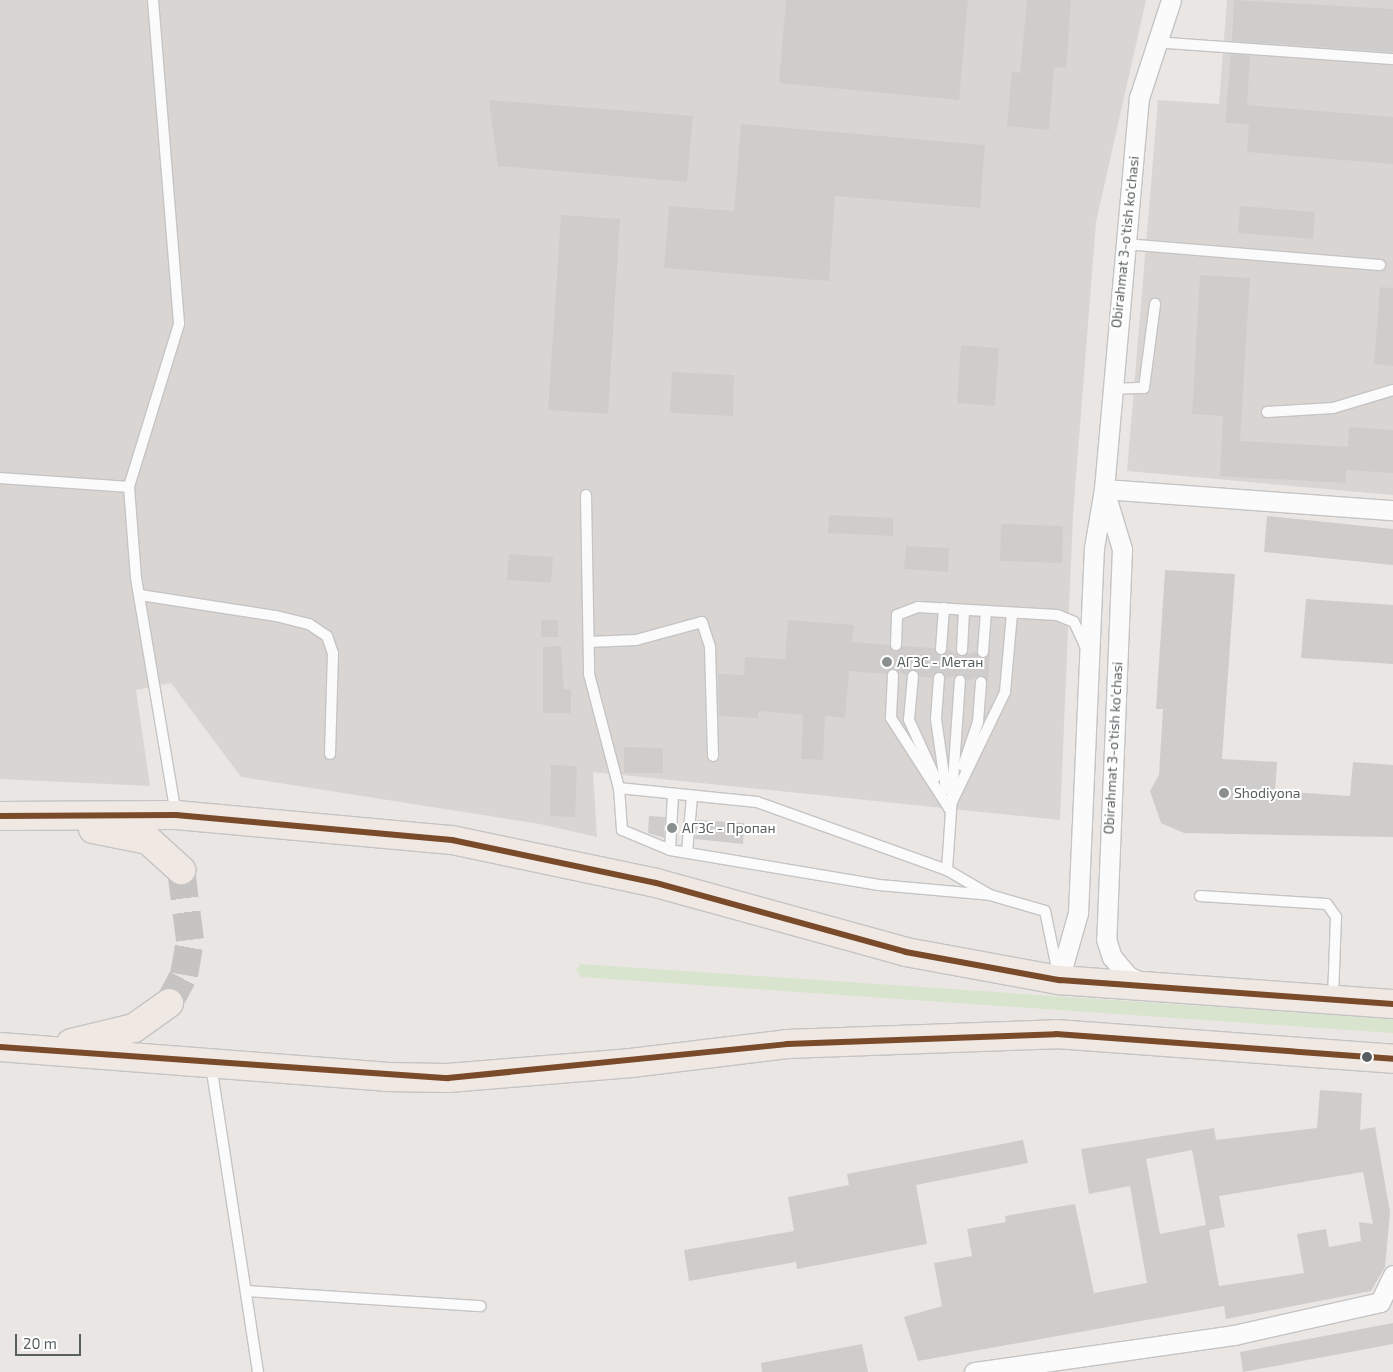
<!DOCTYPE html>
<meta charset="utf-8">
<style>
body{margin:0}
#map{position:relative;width:1393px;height:1372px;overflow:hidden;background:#e9e6e3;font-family:"Exo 2",sans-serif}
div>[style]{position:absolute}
.industrial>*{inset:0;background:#d9d5d3}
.green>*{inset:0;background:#d8e4ce}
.building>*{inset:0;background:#cfcdcc}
.trunk-tunnel>*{height:28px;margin-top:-14px;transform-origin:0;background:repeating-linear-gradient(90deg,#c5c4c2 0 28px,transparent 0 42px)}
.roads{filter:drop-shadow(1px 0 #c5c4c4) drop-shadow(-1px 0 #c5c4c4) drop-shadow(0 1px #c5c4c4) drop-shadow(0 -1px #c5c4c4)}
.service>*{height:10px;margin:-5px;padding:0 5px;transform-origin:5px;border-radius:5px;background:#fcfbfb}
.minor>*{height:19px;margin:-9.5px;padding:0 9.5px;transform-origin:9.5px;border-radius:9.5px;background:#fcfbfb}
.trunk>*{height:28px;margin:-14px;padding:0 14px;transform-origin:14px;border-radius:14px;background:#f0e8e3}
.bus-1>*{height:6px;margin:-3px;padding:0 3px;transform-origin:3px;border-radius:3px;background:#7a4b2a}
.dots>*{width:14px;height:14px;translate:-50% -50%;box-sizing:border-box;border:2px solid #fff;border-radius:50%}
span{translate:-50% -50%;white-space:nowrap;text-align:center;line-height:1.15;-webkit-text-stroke:4px #fff;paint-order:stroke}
.street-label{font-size:14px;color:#595f61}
.poi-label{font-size:14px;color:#595f61}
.left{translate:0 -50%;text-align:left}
.scale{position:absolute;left:15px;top:1334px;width:66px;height:22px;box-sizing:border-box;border:2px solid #595f61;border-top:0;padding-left:6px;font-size:15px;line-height:18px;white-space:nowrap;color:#595f61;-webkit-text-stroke:4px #fff;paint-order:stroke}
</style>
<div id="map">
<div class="industrial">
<i style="clip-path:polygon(0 0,1146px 0,1096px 222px,1073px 515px,1060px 820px,593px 772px,597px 837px,540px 824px,241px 777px,171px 683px,136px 690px,150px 786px,0 779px)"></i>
<i style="clip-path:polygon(1227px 0,1393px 0,1393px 495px,1127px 471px,1158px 100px,1219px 104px)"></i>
</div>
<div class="green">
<i style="clip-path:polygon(581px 964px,1393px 1019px,1393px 1033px,581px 977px,576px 970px)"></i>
</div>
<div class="building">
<i style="clip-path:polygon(786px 0,968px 0,959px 100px,779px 83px)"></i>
<i style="clip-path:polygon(1027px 0,1071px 0,1066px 68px,1054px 67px,1049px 130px,1007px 126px,1012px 72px,1020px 73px)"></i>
<i style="clip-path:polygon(1234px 0,1393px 9px,1393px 52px,1232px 41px)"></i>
<i style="clip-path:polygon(1231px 54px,1250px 56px,1247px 105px,1393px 117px,1393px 164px,1247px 152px,1249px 124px,1225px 123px)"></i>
<i style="clip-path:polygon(489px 100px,693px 116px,687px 182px,498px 166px)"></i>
<i style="clip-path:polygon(741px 124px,985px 145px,980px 208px,835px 196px,829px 281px,664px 268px,669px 206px,734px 211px)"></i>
<i style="clip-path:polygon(1240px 206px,1315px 212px,1313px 239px,1238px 233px)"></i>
<i style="clip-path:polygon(561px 215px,620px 219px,608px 414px,548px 410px)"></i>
<i style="clip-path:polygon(1200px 275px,1250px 278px,1240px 441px,1348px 447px,1349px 427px,1393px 430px,1393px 473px,1346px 470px,1346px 483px,1220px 476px,1223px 416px,1192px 414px)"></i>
<i style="clip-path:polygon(1380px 287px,1393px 288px,1393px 366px,1374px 364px)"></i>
<i style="clip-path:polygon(961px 345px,999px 348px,995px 406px,957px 403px)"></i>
<i style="clip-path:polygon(672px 372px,734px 375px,733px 416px,670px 413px)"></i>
<i style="clip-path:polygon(829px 515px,893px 518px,893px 536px,828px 533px)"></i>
<i style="clip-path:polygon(1267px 516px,1393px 529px,1393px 565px,1264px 552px)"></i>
<i style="clip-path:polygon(1001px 524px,1063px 526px,1062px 563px,1000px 561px)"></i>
<i style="clip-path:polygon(906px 546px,949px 548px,948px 572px,904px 569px)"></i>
<i style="clip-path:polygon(509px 554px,553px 557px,551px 583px,507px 580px)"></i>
<i style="clip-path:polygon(1165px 570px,1235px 574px,1222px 759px,1277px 762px,1275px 791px,1350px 796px,1353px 762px,1393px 765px,1393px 837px,1184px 833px,1161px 823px,1150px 791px,1159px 775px,1163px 709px,1156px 709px)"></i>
<i style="clip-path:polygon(1306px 599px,1393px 605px,1393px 664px,1301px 658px)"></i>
<i style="clip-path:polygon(541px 620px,558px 620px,558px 637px,541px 637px)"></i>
<i style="clip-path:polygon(788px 620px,854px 625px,852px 642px,889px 645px,895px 652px,903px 646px,934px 648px,940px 656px,948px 649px,961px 657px,976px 651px,983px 659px,990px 652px,988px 682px,982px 675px,967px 681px,961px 673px,946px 679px,940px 671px,932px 678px,920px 677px,913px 669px,906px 676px,894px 668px,886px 674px,849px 671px,845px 718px,825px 716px,823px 760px,801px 759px,803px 715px,758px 711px,758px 718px,719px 716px,718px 674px,744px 675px,745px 657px,785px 659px)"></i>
<i style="clip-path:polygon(561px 646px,564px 689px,571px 689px,571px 713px,543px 713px,543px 647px)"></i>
<i style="clip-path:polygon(624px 747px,663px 748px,663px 773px,624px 773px)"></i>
<i style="clip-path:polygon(551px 765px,577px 766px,575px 817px,550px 816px)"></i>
<i style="clip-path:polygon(649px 816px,665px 817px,664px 838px,648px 833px)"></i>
<i style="clip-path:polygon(697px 820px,744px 823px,743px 844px,695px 839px)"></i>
<i style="clip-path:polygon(evenodd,1320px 1090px,1362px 1093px,1360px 1130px,1375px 1127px,1390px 1212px,1385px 1267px,1371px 1291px,1226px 1319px,1224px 1306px,918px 1361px,904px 1317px,942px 1306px,934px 1263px,972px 1256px,967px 1229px,1006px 1222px,1005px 1216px,1075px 1204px,1094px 1293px,1147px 1283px,1130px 1186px,1089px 1194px,1081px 1149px,1214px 1128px,1216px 1140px,1317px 1128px,1320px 1090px,1192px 1150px,1206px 1225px,1160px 1234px,1146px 1159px,1192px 1150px,1320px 1090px,1363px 1172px,1373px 1224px,1359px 1222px,1361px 1241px,1329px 1247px,1326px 1229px,1297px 1234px,1304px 1273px,1219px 1286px,1209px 1230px,1225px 1227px,1219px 1196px,1363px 1172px)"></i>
<i style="clip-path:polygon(1023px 1140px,1028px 1163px,916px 1185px,927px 1244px,797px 1269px,796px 1262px,689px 1281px,684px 1250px,794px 1231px,788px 1197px,849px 1185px,847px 1174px)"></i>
<i style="clip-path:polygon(1393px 1323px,1393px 1344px,1243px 1372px,1240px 1352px)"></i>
<i style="clip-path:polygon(862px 1344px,868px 1372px,762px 1372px,761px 1363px)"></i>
</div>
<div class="trunk-tunnel">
<i style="left:169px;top:1003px;width:32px;rotate:-62deg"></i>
<i style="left:184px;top:975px;width:36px;rotate:-80deg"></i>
<i style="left:190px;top:940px;width:71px;rotate:-97.3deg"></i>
</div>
<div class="roads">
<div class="service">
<i style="left:153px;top:0;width:325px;rotate:85.4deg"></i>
<i style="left:179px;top:324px;width:170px;rotate:107.1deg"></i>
<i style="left:129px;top:487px;width:91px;rotate:85.6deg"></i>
<i style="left:136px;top:578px;width:239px;rotate:80.4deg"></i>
<i style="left:1155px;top:42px;width:239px;rotate:4.1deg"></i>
<i style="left:1124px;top:244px;width:257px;rotate:4.7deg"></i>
<i style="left:1110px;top:389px;width:34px;rotate:-2deg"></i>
<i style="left:1144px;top:388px;width:85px;rotate:-82.5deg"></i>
<i style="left:1267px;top:412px;width:66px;rotate:-3.5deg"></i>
<i style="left:1333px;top:408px;width:63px;rotate:-16.7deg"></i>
<i style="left:0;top:478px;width:129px;rotate:4deg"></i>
<i style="left:586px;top:495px;width:179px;rotate:89deg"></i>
<i style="left:589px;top:674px;width:118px;rotate:75.3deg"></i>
<i style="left:140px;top:595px;width:138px;rotate:8.8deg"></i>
<i style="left:276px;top:616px;width:34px;rotate:14deg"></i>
<i style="left:309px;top:624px;width:22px;rotate:34deg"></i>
<i style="left:327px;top:636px;width:18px;rotate:71deg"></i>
<i style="left:333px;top:653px;width:101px;rotate:91.7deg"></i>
<i style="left:589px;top:642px;width:47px;rotate:-2.4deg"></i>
<i style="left:636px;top:640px;width:68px;rotate:-15.3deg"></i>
<i style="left:702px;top:622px;width:26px;rotate:72deg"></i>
<i style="left:710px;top:647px;width:109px;rotate:88.4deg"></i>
<i style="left:896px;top:645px;width:30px;rotate:-88deg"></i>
<i style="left:897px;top:615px;width:22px;rotate:-21deg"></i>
<i style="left:918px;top:607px;width:139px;rotate:3.3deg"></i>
<i style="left:1057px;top:615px;width:18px;rotate:22deg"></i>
<i style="left:1074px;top:622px;width:26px;rotate:65deg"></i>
<i style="left:941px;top:649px;width:41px;rotate:-85.8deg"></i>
<i style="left:962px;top:650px;width:40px;rotate:-87.1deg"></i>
<i style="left:983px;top:652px;width:41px;rotate:-85.8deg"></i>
<i style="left:893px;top:675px;width:43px;rotate:92.7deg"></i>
<i style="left:891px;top:718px;width:107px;rotate:57.2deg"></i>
<i style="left:913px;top:676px;width:44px;rotate:95.2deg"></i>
<i style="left:909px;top:720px;width:63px;rotate:65.5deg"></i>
<i style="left:939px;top:678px;width:41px;rotate:94.2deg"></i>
<i style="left:936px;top:719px;width:71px;rotate:81.9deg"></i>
<i style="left:963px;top:766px;width:46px;rotate:-71.2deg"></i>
<i style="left:978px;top:722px;width:40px;rotate:-85.7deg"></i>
<i style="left:949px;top:808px;width:129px;rotate:-64.2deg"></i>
<i style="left:1005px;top:692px;width:79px;rotate:-84.9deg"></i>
<i style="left:670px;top:850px;width:55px;rotate:-86.9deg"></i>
<i style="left:687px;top:852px;width:55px;rotate:-84.8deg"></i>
<i style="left:947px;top:870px;width:190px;rotate:-86.1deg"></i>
<i style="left:990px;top:895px;width:50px;rotate:-149.8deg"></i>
<i style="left:947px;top:870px;width:202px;rotate:-160.3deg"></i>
<i style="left:757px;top:802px;width:139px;rotate:-174.2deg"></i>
<i style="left:619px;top:788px;width:42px;rotate:85.9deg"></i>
<i style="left:622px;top:830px;width:52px;rotate:22.6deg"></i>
<i style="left:670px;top:850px;width:212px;rotate:9.5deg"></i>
<i style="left:879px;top:885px;width:111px;rotate:5.1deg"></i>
<i style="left:990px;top:895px;width:57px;rotate:16.2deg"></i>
<i style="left:1045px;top:911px;width:63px;rotate:78.2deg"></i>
<i style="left:1200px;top:896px;width:127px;rotate:3.6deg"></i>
<i style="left:1327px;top:904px;width:16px;rotate:55deg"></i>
<i style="left:1336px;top:917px;width:82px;rotate:92.1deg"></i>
<i style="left:211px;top:1065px;width:311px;rotate:81.3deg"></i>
<i style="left:247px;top:1291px;width:234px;rotate:3.7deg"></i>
</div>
<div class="minor">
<i style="left:1104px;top:489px;width:290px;rotate:4.2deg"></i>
<i style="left:1105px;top:493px;width:59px;rotate:73.1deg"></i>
<i style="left:1122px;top:549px;width:390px;rotate:92.3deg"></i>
<i style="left:1106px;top:939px;width:19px;rotate:72deg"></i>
<i style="left:1112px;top:957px;width:25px;rotate:50deg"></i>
<i style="left:1128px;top:976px;width:19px;rotate:25deg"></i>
<i style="left:1059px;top:980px;width:70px;rotate:-74.2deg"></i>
<i style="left:1078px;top:913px;width:365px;rotate:-87.5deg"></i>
<i style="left:1094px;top:548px;width:60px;rotate:-80.4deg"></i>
<i style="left:1104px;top:489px;width:393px;rotate:-84.9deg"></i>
<i style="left:1139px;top:98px;width:103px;rotate:-71.9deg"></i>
<i style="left:974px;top:1372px;width:263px;rotate:-8.1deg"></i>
<i style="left:1234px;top:1335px;width:150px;rotate:-12.7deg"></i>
<i style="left:1380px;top:1302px;width:30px;rotate:-64deg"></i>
</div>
<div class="trunk">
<i style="left:0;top:816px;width:176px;rotate:-0.3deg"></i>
<i style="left:176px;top:815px;width:277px;rotate:5.2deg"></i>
<i style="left:452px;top:840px;width:208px;rotate:11.9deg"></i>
<i style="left:656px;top:883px;width:259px;rotate:15.4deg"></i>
<i style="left:906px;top:952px;width:156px;rotate:10.4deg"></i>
<i style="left:1059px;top:980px;width:335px;rotate:4.1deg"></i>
<i style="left:93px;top:829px;width:56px;rotate:11.3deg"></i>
<i style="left:148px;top:840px;width:45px;rotate:42.3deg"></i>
<i style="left:71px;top:1043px;width:65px;rotate:-13.4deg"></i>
<i style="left:134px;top:1028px;width:43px;rotate:-35.5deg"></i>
<i style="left:0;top:1047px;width:387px;rotate:4.4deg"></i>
<i style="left:386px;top:1077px;width:62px;rotate:0.9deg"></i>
<i style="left:448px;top:1078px;width:184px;rotate:-4.7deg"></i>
<i style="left:631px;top:1063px;width:157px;rotate:-6.9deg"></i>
<i style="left:787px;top:1044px;width:269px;rotate:-2.1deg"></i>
<i style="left:1056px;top:1034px;width:338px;rotate:4.2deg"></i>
</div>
</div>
<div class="bus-1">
<i style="left:0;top:816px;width:176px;rotate:-0.3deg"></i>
<i style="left:176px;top:815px;width:277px;rotate:5.2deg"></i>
<i style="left:452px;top:840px;width:208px;rotate:11.9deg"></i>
<i style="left:656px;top:883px;width:259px;rotate:15.4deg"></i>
<i style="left:906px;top:952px;width:156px;rotate:10.4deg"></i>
<i style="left:1059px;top:980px;width:335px;rotate:4.1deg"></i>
<i style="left:0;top:1047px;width:449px;rotate:4deg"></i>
<i style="left:448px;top:1078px;width:341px;rotate:-5.7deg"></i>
<i style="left:787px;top:1044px;width:269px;rotate:-2.1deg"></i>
<i style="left:1056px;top:1034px;width:338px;rotate:4.2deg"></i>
</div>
<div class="dots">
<i style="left:887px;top:662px;background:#8b8e8e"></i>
<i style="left:1224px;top:793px;background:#8b8e8e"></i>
<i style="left:672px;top:828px;background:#8b8e8e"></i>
<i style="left:1367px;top:1057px;background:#595f61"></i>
</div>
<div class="street-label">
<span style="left:1125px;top:242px;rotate:-84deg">Obirahmat 3-o'tish ko'chasi</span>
<span style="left:1113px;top:748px;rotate:-87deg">Obirahmat 3-o'tish ko'chasi</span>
</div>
<div class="poi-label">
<span class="left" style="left:897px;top:662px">АГЗС - Метан</span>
<span class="left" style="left:1234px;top:793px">Shodiyona</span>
<span class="left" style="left:682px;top:828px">АГЗС - Пропан</span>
</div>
<div class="scale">20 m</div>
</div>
